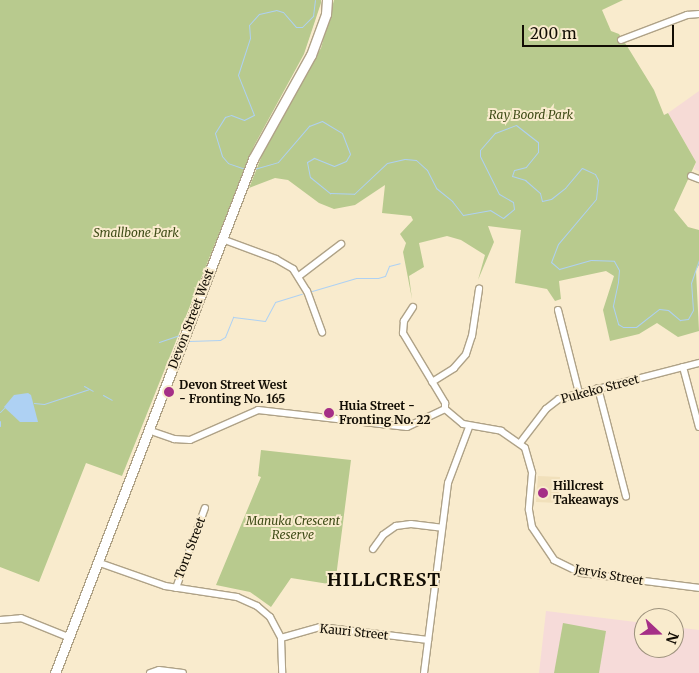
<!DOCTYPE html>
<style>
body{margin:0}
#map{position:relative;width:699px;height:673px;overflow:hidden;background:#f9ebcd;font-family:Merriweather,serif}
div>[style]{position:absolute}
.built>*{inset:0;background:#f1e0bb}
.industrial>*{inset:0;background:#f6dbd6}
.education>*{inset:0;background:#f6dbd9}
.green>*{inset:0;background:#b8ca8e}
.water>*{inset:0;background:#aed1f3}
.stream>*{height:1px;margin:-0.5px;padding:0 0.5px;transform-origin:0.5px;border-radius:0.5px;background:#aed1f3}
.roads{filter:drop-shadow(1px 0 #afa287) drop-shadow(-1px 0 #afa287) drop-shadow(0 1px #afa287) drop-shadow(0 -1px #afa287)}
.minor>*{height:6px;margin:-3px;padding:0 3px;transform-origin:3px;border-radius:3px;background:#fff}
.secondary>*{height:9px;margin:-4.5px;padding:0 4.5px;transform-origin:4.5px;border-radius:4.5px;background:#fff}
.dots>*{width:14px;height:14px;translate:-50% -50%;box-sizing:border-box;border:2px solid #f9ebcd;border-radius:50%}
span{translate:-50% -50%;white-space:nowrap;text-align:center;line-height:1.15;-webkit-text-stroke:4px #f9ebcd;paint-order:stroke}
.park-label{font-size:12px;color:#3f4c17;font-style:italic}
.street-label{font-size:12px;color:#120d04}
.poi-label{font-size:12px;color:#120d04;font-weight:700}
.left{translate:0 -50%;text-align:left}
.district-label{font-size:18px;color:#120d04;font-weight:700;letter-spacing:1px}
.north{position:absolute;left:634px;top:608px;width:50px;height:50px;box-sizing:border-box;background:#f9ebcd;border:1px solid #9d927d;border-radius:50%;rotate:111deg;font-size:14px;font-weight:700;line-height:20px;text-align:center;color:#120d04}
.north::after{content:'';display:block;margin:auto;width:18px;height:22px;background:#a52f87;clip-path:polygon(50% 0,100% 100%,50% 72%,0 100%)}
.scale{position:absolute;left:522px;top:25px;width:152px;height:22px;box-sizing:border-box;border:2px solid #120d04;border-top:0;padding-left:6px;font-size:15px;line-height:18px;white-space:nowrap;color:#120d04;-webkit-text-stroke:4px #f9ebcd;paint-order:stroke}
</style>
<div id="map">
<div class="built">
<i style="clip-path:polygon(538px 476px,560px 477px,558px 503px,536px 502px)"></i>
</div>
<div class="industrial">
<i style="clip-path:polygon(699px 91px,699px 171px,694px 169px,696px 162px,668px 113px)"></i>
</div>
<div class="education">
<i style="clip-path:polygon(546px 611px,644px 623px,644px 648px,674px 648px,674px 627px,699px 630px,699px 673px,539px 673px)"></i>
</div>
<div class="green">
<i style="clip-path:polygon(0 0,321px 0,321px 3px,304px 54px,254px 146px,122px 476px,86px 463px,39px 582px,0 567px)"></i>
<i style="clip-path:polygon(334px 0,623px 0,602px 10px,611px 31px,619px 34px,627px 46px,654px 90px,664px 115px,668px 113px,696px 162px,674px 210px,688px 227px,699px 230px,699px 265px,696px 270px,699px 331px,678px 337px,657px 323px,639px 334px,610px 341px,603px 310px,614px 276px,606px 271px,559px 281px,561px 299px,555px 301px,547px 289px,515px 283px,521px 230px,488px 226px,494px 242px,478px 280px,485px 255px,461px 240px,447px 236px,419px 243px,424px 267px,409px 276px,412px 299px,403px 252px,406px 243px,400px 234px,413px 220px,411px 216px,382px 213px,385px 185px,355px 205px,334px 209px,319px 203px,288px 180px,275px 178px,249px 188px,274px 125px,321px 48px)"></i>
<i style="clip-path:polygon(261px 450px,351px 460px,335px 585px,291px 578px,271px 607px,250px 592px,216px 585px,261px 477px,258px 476px)"></i>
<i style="clip-path:polygon(563px 623px,606px 631px,599px 673px,554px 673px)"></i>
</div>
<div class="water">
<i style="clip-path:polygon(28px 393px,31px 395px,38px 422px,20px 422px,4px 407px,14px 395px)"></i>
</div>
<div class="stream">
<i style="left:245px;top:169px;width:18px;rotate:-161deg"></i>
<i style="left:228px;top:163px;width:9px;rotate:-131deg"></i>
<i style="left:222px;top:156px;width:24px;rotate:-107deg"></i>
<i style="left:215px;top:133px;width:19px;rotate:-58deg"></i>
<i style="left:225px;top:117px;width:6px;rotate:-18deg"></i>
<i style="left:231px;top:115px;width:14px;rotate:21deg"></i>
<i style="left:244px;top:120px;width:11px;rotate:-27deg"></i>
<i style="left:254px;top:115px;width:43px;rotate:-111.8deg"></i>
<i style="left:238px;top:75px;width:39px;rotate:-72deg"></i>
<i style="left:250px;top:38px;width:13px;rotate:-94deg"></i>
<i style="left:249px;top:25px;width:15px;rotate:-48deg"></i>
<i style="left:259px;top:14px;width:17px;rotate:-13deg"></i>
<i style="left:276px;top:10px;width:7px;rotate:16deg"></i>
<i style="left:283px;top:12px;width:20px;rotate:49deg"></i>
<i style="left:296px;top:27px;width:6px"></i>
<i style="left:302px;top:27px;width:16px;rotate:-45deg"></i>
<i style="left:313px;top:16px;width:16px;rotate:-83deg"></i>
<i style="left:254px;top:169px;width:25px;rotate:-16deg"></i>
<i style="left:278px;top:162px;width:48px;rotate:-49.3deg"></i>
<i style="left:309px;top:126px;width:14px;rotate:-21deg"></i>
<i style="left:322px;top:121px;width:23px;rotate:31deg"></i>
<i style="left:342px;top:133px;width:22px;rotate:69deg"></i>
<i style="left:350px;top:154px;width:8px;rotate:120deg"></i>
<i style="left:346px;top:161px;width:13px;rotate:157deg"></i>
<i style="left:334px;top:166px;width:22px;rotate:-158deg"></i>
<i style="left:314px;top:158px;width:8px;rotate:150deg"></i>
<i style="left:307px;top:162px;width:15px;rotate:79deg"></i>
<i style="left:310px;top:177px;width:26px;rotate:39deg"></i>
<i style="left:330px;top:193px;width:24px;rotate:2deg"></i>
<i style="left:354px;top:194px;width:45px;rotate:-43.2deg"></i>
<i style="left:387px;top:163px;width:18px;rotate:-13deg"></i>
<i style="left:405px;top:159px;width:11px;rotate:5deg"></i>
<i style="left:416px;top:160px;width:15px;rotate:42deg"></i>
<i style="left:427px;top:170px;width:20px;rotate:63deg"></i>
<i style="left:436px;top:188px;width:21px;rotate:39deg"></i>
<i style="left:452px;top:201px;width:18px;rotate:52deg"></i>
<i style="left:463px;top:215px;width:27px;rotate:-10deg"></i>
<i style="left:490px;top:210px;width:15px;rotate:32deg"></i>
<i style="left:503px;top:218px;width:14px;rotate:-39deg"></i>
<i style="left:514px;top:209px;width:7px;rotate:-98deg"></i>
<i style="left:513px;top:202px;width:16px;rotate:-150deg"></i>
<i style="left:499px;top:194px;width:42px;rotate:-116.6deg"></i>
<i style="left:480px;top:156px;width:6px;rotate:-90deg"></i>
<i style="left:480px;top:150px;width:23px;rotate:-49deg"></i>
<i style="left:495px;top:133px;width:22px;rotate:-21deg"></i>
<i style="left:516px;top:125px;width:28px;rotate:38deg"></i>
<i style="left:538px;top:142px;width:10px;rotate:90deg"></i>
<i style="left:538px;top:152px;width:19px;rotate:129deg"></i>
<i style="left:526px;top:167px;width:12px;rotate:166deg"></i>
<i style="left:514px;top:170px;width:6px;rotate:108deg"></i>
<i style="left:512px;top:176px;width:14px;rotate:17deg"></i>
<i style="left:525px;top:180px;width:20px;rotate:41deg"></i>
<i style="left:540px;top:193px;width:8px;rotate:76deg"></i>
<i style="left:542px;top:201px;width:9px;rotate:-13deg"></i>
<i style="left:551px;top:199px;width:18px;rotate:-38deg"></i>
<i style="left:565px;top:188px;width:26px;rotate:-50deg"></i>
<i style="left:582px;top:168px;width:14px;rotate:25deg"></i>
<i style="left:595px;top:174px;width:7px;rotate:63deg"></i>
<i style="left:598px;top:180px;width:19px;rotate:96deg"></i>
<i style="left:596px;top:199px;width:59px;rotate:130.2deg"></i>
<i style="left:558px;top:244px;width:19px;rotate:111deg"></i>
<i style="left:551px;top:262px;width:11px;rotate:41deg"></i>
<i style="left:559px;top:269px;width:33px;rotate:-16deg"></i>
<i style="left:591px;top:260px;width:23px;rotate:2deg"></i>
<i style="left:614px;top:261px;width:10px;rotate:61deg"></i>
<i style="left:619px;top:270px;width:12px;rotate:95deg"></i>
<i style="left:618px;top:282px;width:25px;rotate:102deg"></i>
<i style="left:613px;top:306px;width:19px;rotate:74deg"></i>
<i style="left:618px;top:324px;width:6px;rotate:31deg"></i>
<i style="left:623px;top:327px;width:13px"></i>
<i style="left:636px;top:327px;width:29px;rotate:-38deg"></i>
<i style="left:659px;top:309px;width:9px;rotate:6deg"></i>
<i style="left:668px;top:310px;width:16px;rotate:40deg"></i>
<i style="left:680px;top:320px;width:8px;rotate:-7deg"></i>
<i style="left:688px;top:319px;width:10px;rotate:-61deg"></i>
<i style="left:693px;top:310px;width:27px;rotate:-94deg"></i>
<i style="left:691px;top:283px;width:24px;rotate:-71deg"></i>
<i style="left:312px;top:291px;width:46px;rotate:-16.5deg"></i>
<i style="left:356px;top:278px;width:22px"></i>
<i style="left:378px;top:278px;width:7px;rotate:-16deg"></i>
<i style="left:385px;top:276px;width:11px;rotate:-68deg"></i>
<i style="left:389px;top:266px;width:11px;rotate:-15deg"></i>
<i style="left:189px;top:341px;width:31px;rotate:-2deg"></i>
<i style="left:220px;top:340px;width:6px;rotate:-31deg"></i>
<i style="left:225px;top:337px;width:22px;rotate:-68deg"></i>
<i style="left:233px;top:317px;width:32px;rotate:7deg"></i>
<i style="left:265px;top:321px;width:21px;rotate:-62deg"></i>
<i style="left:275px;top:302px;width:28px;rotate:-17deg"></i>
<i style="left:159px;top:342px;width:21px;rotate:-19deg"></i>
<i style="left:84px;top:386px;width:10px;rotate:29deg"></i>
<i style="left:103px;top:395px;width:10px;rotate:29deg"></i>
<i style="left:34px;top:403px;width:10px;rotate:6deg"></i>
<i style="left:44px;top:404px;width:47px;rotate:-18.4deg"></i>
<i style="left:0;top:412px;width:6px;rotate:-45deg"></i>
<i style="left:0;top:421px;width:5px;rotate:90deg"></i>
</div>
<div class="roads">
<div class="minor">
<i style="left:621px;top:40px;width:71px;rotate:-20.7deg"></i>
<i style="left:687px;top:15px;width:12px;rotate:-5deg"></i>
<i style="left:691px;top:176px;width:9px;rotate:21deg"></i>
<i style="left:222px;top:239px;width:58px;rotate:20.3deg"></i>
<i style="left:276px;top:259px;width:20px;rotate:30deg"></i>
<i style="left:293px;top:269px;width:26px;rotate:58deg"></i>
<i style="left:307px;top:291px;width:44px;rotate:69.9deg"></i>
<i style="left:299px;top:276px;width:53px;rotate:-37.3deg"></i>
<i style="left:413px;top:307px;width:17px;rotate:123deg"></i>
<i style="left:404px;top:321px;width:12px;rotate:95deg"></i>
<i style="left:403px;top:333px;width:82px;rotate:59deg"></i>
<i style="left:445px;top:403px;width:6px;rotate:90deg"></i>
<i style="left:558px;top:310px;width:86px;rotate:75.8deg"></i>
<i style="left:683px;top:367px;width:62px;rotate:75.1deg"></i>
<i style="left:432px;top:382px;width:26px;rotate:-32deg"></i>
<i style="left:454px;top:368px;width:18px;rotate:-49deg"></i>
<i style="left:466px;top:354px;width:19px;rotate:-72deg"></i>
<i style="left:472px;top:336px;width:48px;rotate:-81.5deg"></i>
<i style="left:598px;top:388px;width:112px;rotate:75.5deg"></i>
<i style="left:445px;top:409px;width:23px;rotate:40deg"></i>
<i style="left:463px;top:424px;width:39px;rotate:10deg"></i>
<i style="left:501px;top:431px;width:29px;rotate:35deg"></i>
<i style="left:525px;top:448px;width:26px;rotate:74deg"></i>
<i style="left:532px;top:473px;width:37px;rotate:95deg"></i>
<i style="left:529px;top:510px;width:17px;rotate:80deg"></i>
<i style="left:532px;top:527px;width:40px;rotate:56deg"></i>
<i style="left:554px;top:560px;width:30px;rotate:26deg"></i>
<i style="left:581px;top:573px;width:119px;rotate:7.2deg"></i>
<i style="left:148px;top:430px;width:28px;rotate:19deg"></i>
<i style="left:174px;top:439px;width:16px;rotate:4deg"></i>
<i style="left:190px;top:440px;width:74px;rotate:-23.8deg"></i>
<i style="left:258px;top:410px;width:150px;rotate:6.5deg"></i>
<i style="left:407px;top:427px;width:42px;rotate:-25.3deg"></i>
<i style="left:520px;top:443px;width:43px;rotate:-52.6deg"></i>
<i style="left:546px;top:409px;width:16px;rotate:-38deg"></i>
<i style="left:559px;top:399px;width:145px;rotate:-14.4deg"></i>
<i style="left:373px;top:549px;width:17px;rotate:-54deg"></i>
<i style="left:383px;top:535px;width:16px;rotate:-35deg"></i>
<i style="left:396px;top:526px;width:15px;rotate:-8deg"></i>
<i style="left:411px;top:524px;width:31px;rotate:7deg"></i>
<i style="left:97px;top:562px;width:72px;rotate:19.4deg"></i>
<i style="left:165px;top:586px;width:73px;rotate:8.7deg"></i>
<i style="left:237px;top:597px;width:22px;rotate:24deg"></i>
<i style="left:257px;top:606px;width:17px;rotate:40deg"></i>
<i style="left:270px;top:617px;width:24px;rotate:62deg"></i>
<i style="left:281px;top:638px;width:35px;rotate:88deg"></i>
<i style="left:176px;top:588px;width:85px;rotate:-70.1deg"></i>
<i style="left:0;top:620px;width:21px;rotate:-5deg"></i>
<i style="left:21px;top:618px;width:51px;rotate:22deg"></i>
<i style="left:281px;top:638px;width:41px;rotate:-15.8deg"></i>
<i style="left:320px;top:627px;width:109px;rotate:6.9deg"></i>
<i style="left:150px;top:673px;width:9px;rotate:-18deg"></i>
<i style="left:159px;top:670px;width:24px;rotate:7deg"></i>
<i style="left:424px;top:673px;width:192px;rotate:-82.8deg"></i>
<i style="left:448px;top:483px;width:60px;rotate:-69.4deg"></i>
</div>
<div class="secondary">
<i style="left:55px;top:673px;width:551px;rotate:-68.93deg"></i>
<i style="left:253px;top:159px;width:119px;rotate:-60.9deg"></i>
<i style="left:311px;top:55px;width:44px;rotate:-69.9deg"></i>
<i style="left:326px;top:14px;width:14px;rotate:-86deg"></i>
</div>
</div>
<div class="dots">
<i style="left:169px;top:392px;background:#a52f87"></i>
<i style="left:329px;top:413px;background:#a52f87"></i>
<i style="left:543px;top:493px;background:#a52f87"></i>
</div>
<div class="park-label">
<span style="left:531px;top:115px">Ray Boord Park</span>
<span style="left:136px;top:233px">Smallbone Park</span>
<span style="left:293px;top:528px">Manuka Crescent<br>Reserve</span>
</div>
<div class="street-label">
<span style="left:191px;top:319px;rotate:-69deg">Devon Street West</span>
<span style="left:600px;top:389px;rotate:-15deg">Pukeko Street</span>
<span style="left:190px;top:548px;rotate:-69deg">Toru Street</span>
<span style="left:609px;top:575px;rotate:10deg">Jervis Street</span>
<span style="left:354px;top:632px;rotate:6deg">Kauri Street</span>
</div>
<div class="poi-label">
<span class="left" style="left:179px;top:392px">Devon Street West<br>- Fronting No. 165</span>
<span class="left" style="left:339px;top:413px">Huia Street -<br>Fronting No. 22</span>
<span class="left" style="left:553px;top:493px">Hillcrest<br>Takeaways</span>
</div>
<div class="district-label">
<span style="left:384px;top:580px">HILLCREST</span>
</div>
<div class="north">N</div>
<div class="scale">200 m</div>
</div>
